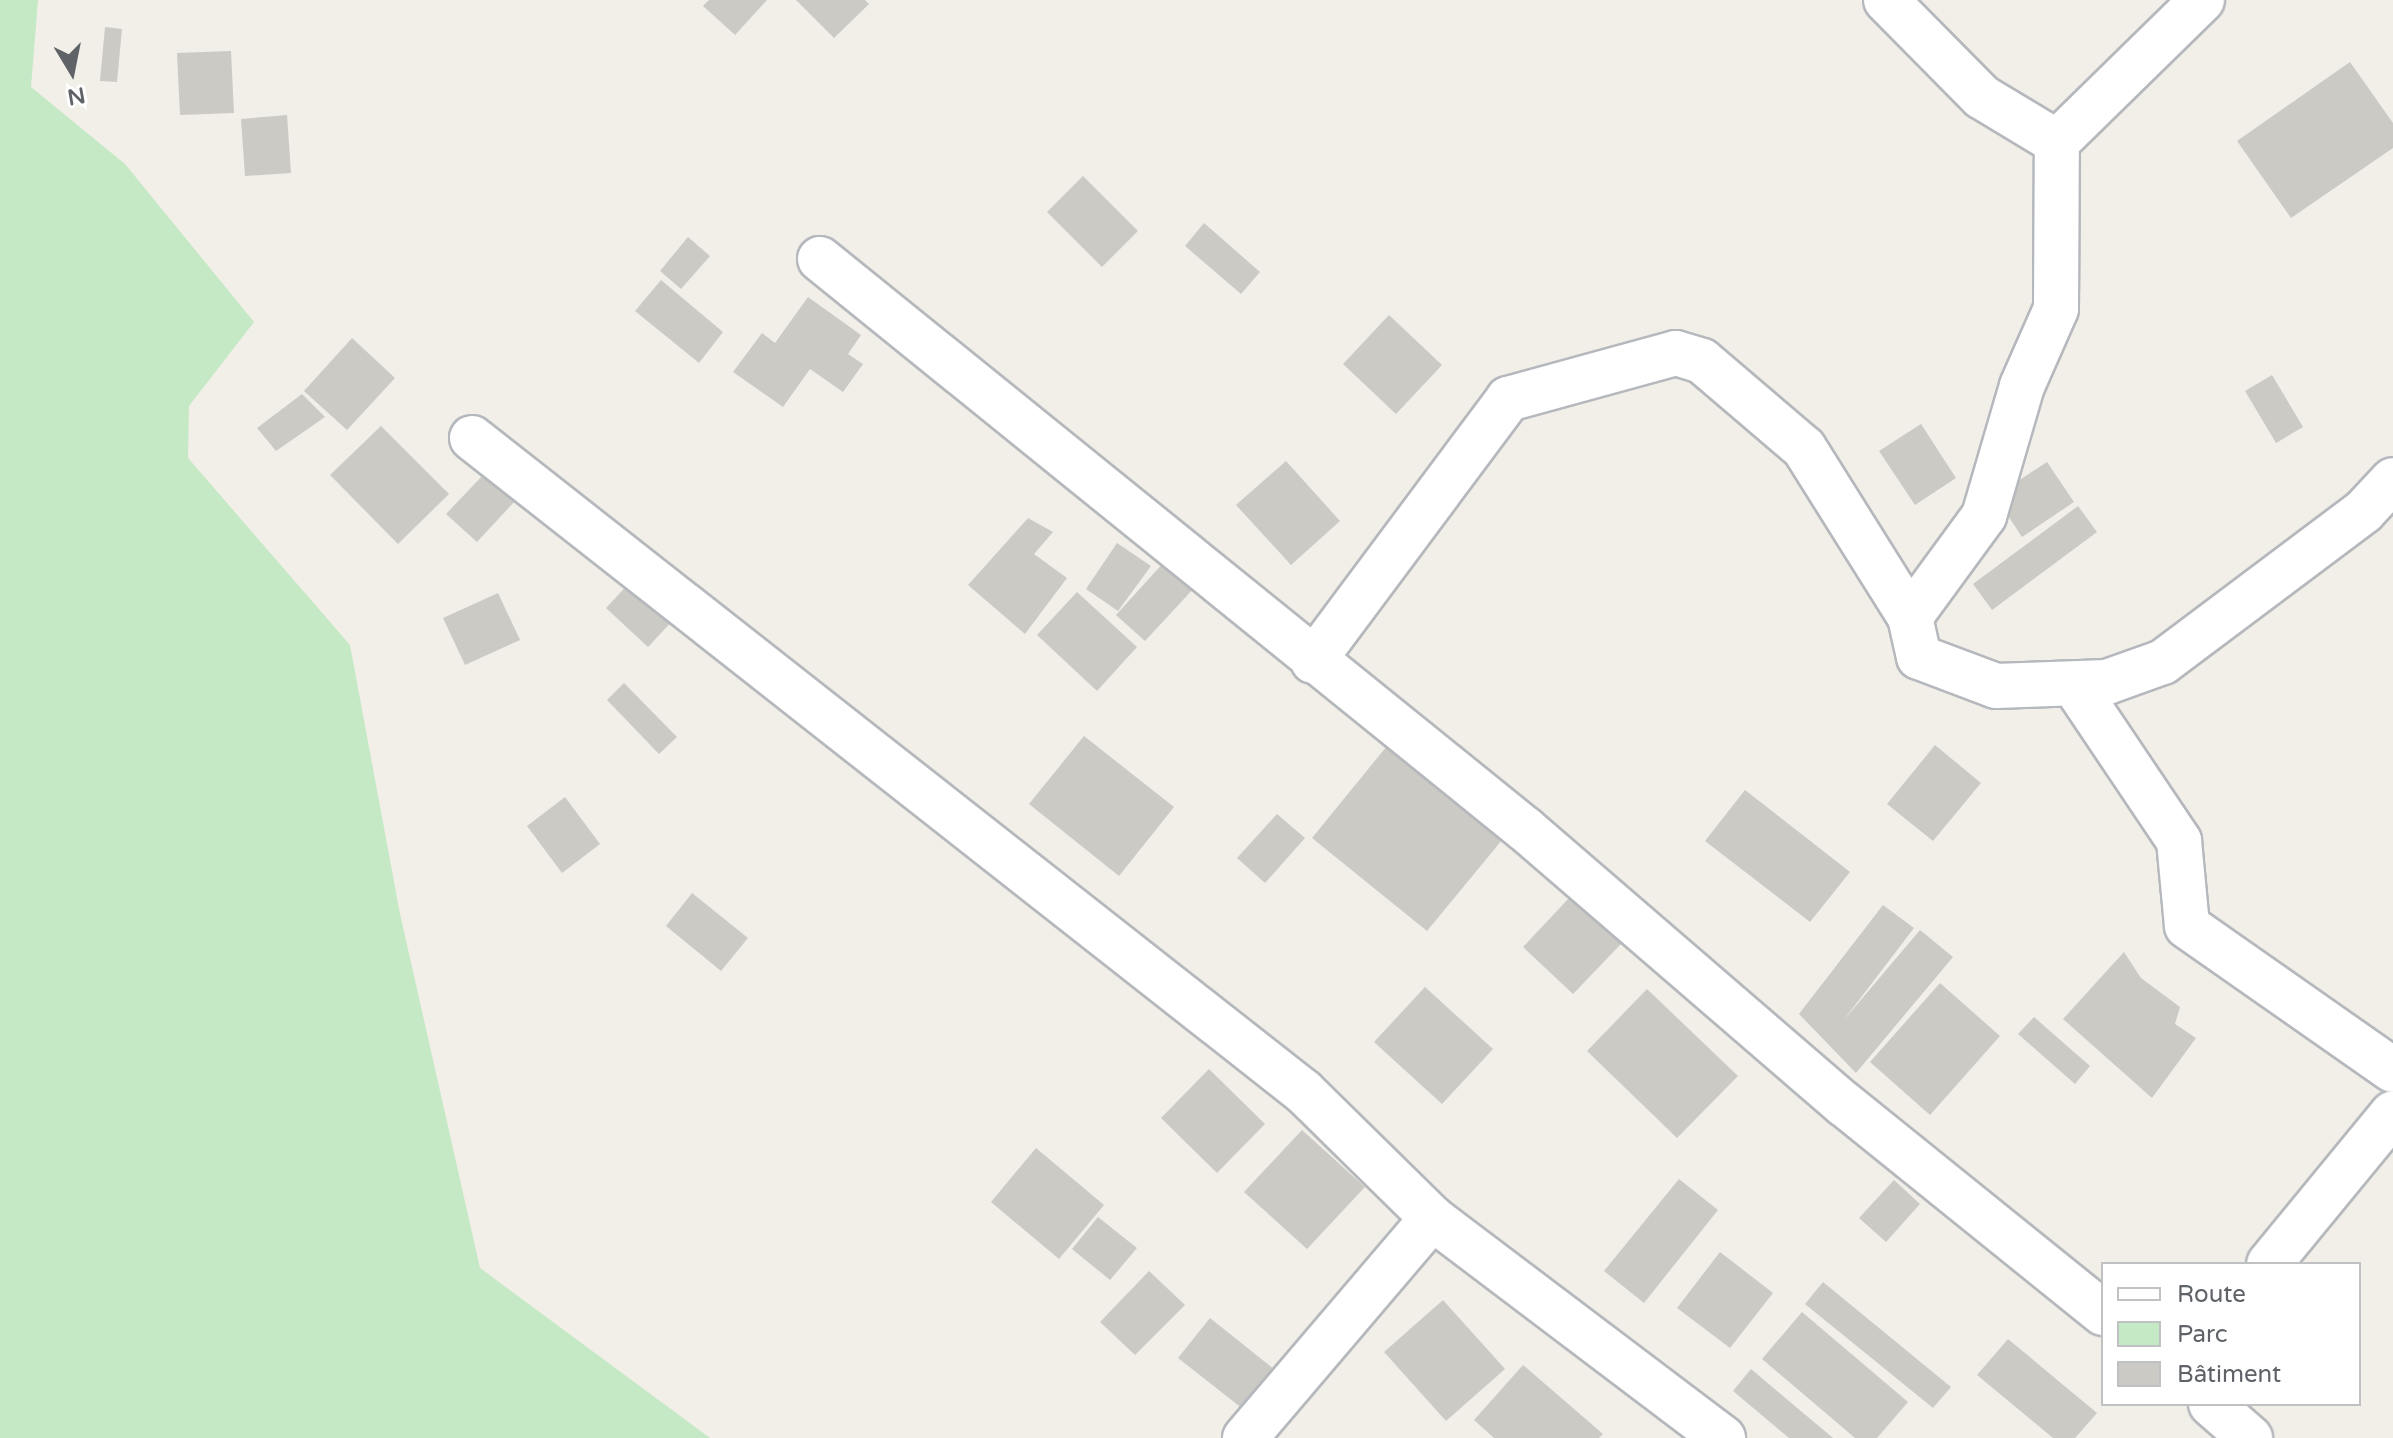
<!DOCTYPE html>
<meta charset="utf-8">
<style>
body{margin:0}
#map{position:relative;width:2393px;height:1438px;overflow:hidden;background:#f1efe8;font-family:"Varela Round",sans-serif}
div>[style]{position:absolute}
.green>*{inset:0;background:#c5e8c5}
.building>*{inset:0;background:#cccac5}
.roads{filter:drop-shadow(2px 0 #b5b8bc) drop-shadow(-2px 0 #b5b8bc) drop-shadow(0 2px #b5b8bc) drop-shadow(0 -2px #b5b8bc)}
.minor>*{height:44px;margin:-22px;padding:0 22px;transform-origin:22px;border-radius:22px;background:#fff}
span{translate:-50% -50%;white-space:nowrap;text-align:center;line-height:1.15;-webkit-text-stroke:8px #fff;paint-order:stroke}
.legend{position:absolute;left:2101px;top:1262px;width:260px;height:144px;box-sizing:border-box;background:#fff;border:2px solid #bfc1c3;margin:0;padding:10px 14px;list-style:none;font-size:24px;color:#5f6368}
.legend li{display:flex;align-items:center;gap:16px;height:40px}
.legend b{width:40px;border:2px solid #bfc1c3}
.north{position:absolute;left:32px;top:32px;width:80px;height:80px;-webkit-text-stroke:6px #fff;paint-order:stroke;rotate:170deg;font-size:22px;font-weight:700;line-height:32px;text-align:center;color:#5f6368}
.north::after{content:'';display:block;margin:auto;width:28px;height:36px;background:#5f6368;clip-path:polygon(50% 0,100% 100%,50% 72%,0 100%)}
</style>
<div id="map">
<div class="green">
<i style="clip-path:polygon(0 0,38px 0,31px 87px,125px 164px,254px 322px,189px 406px,188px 458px,350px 645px,400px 914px,480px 1268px,710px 1438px,0 1438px)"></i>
</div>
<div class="building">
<i style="clip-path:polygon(709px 0,767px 0,735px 35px,703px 6px)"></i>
<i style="clip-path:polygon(796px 0,865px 0,869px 4px,834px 38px)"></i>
<i style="clip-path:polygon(105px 27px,122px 29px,117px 82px,100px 81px)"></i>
<i style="clip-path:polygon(231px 51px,234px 113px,180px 115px,177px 53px)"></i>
<i style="clip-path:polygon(2350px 62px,2393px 123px,2393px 148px,2291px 218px,2237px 141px)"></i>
<i style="clip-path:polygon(287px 115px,291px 173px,245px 176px,241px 119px)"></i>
<i style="clip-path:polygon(1083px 176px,1138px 231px,1102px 267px,1047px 212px)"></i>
<i style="clip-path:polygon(1204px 223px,1260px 272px,1241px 294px,1185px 246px)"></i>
<i style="clip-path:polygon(688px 237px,710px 256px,681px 289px,660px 271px)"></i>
<i style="clip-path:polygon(661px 280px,723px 332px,699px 363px,635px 311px)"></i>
<i style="clip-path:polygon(808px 297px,861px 335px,848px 354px,863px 364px,843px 392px,810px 369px,783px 407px,733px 372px,762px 333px,775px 343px)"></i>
<i style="clip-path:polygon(1389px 315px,1442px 365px,1396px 414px,1343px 364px)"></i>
<i style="clip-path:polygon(352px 338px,395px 378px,347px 430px,304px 391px)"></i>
<i style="clip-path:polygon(2272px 375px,2303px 427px,2276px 443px,2245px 391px)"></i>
<i style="clip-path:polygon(302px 394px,325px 417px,276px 451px,257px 428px)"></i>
<i style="clip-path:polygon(1921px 424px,1956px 478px,1915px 505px,1879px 451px)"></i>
<i style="clip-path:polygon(381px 426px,449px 494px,398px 544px,330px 475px)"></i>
<i style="clip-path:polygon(1286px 461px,1340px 521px,1291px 565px,1236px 505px)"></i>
<i style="clip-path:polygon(2047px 462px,2074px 502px,2022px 537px,1995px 496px)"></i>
<i style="clip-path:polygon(486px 472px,516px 500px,477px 542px,446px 514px)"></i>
<i style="clip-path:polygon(2078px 506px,2097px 532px,1992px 610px,1973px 584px)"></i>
<i style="clip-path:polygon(1028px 518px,1053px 532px,1034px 554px,1067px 578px,1025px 634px,968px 585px)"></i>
<i style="clip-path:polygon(1117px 543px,1151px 566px,1118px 611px,1086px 589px)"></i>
<i style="clip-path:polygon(1165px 561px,1195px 587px,1145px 641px,1116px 615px)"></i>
<i style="clip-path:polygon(634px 578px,676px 617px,648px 647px,606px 608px)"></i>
<i style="clip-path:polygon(1077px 592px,1137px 647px,1097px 691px,1037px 635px)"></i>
<i style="clip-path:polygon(498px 593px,520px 640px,465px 665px,443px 618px)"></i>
<i style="clip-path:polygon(624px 683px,677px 737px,659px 754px,607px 700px)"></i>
<i style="clip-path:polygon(1084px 736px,1174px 807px,1119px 876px,1029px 804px)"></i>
<i style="clip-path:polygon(1391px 741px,1507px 834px,1427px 931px,1312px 838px)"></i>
<i style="clip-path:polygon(1935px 745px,1981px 783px,1933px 841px,1887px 804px)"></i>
<i style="clip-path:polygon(1745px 790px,1850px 872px,1810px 922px,1705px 841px)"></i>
<i style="clip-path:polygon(565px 797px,600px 844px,562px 873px,527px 826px)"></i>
<i style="clip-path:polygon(1277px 814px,1305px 838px,1265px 883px,1237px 858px)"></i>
<i style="clip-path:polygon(692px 893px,748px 938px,721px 971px,666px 926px)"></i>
<i style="clip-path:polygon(1570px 897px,1621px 944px,1573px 994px,1523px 947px)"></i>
<i style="clip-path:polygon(1883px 905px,1914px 928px,1843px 1021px,1920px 930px,1953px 957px,1856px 1073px,1799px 1014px)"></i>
<i style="clip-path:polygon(2124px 952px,2141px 978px,2180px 1007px,2175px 1024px,2196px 1038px,2152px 1098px,2063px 1019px)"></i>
<i style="clip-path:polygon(1940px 983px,2000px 1036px,1930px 1115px,1870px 1062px)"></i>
<i style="clip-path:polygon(1425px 987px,1493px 1049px,1442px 1104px,1374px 1042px)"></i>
<i style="clip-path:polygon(1647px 989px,1738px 1076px,1677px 1138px,1587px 1051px)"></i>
<i style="clip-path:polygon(2034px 1017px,2090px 1066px,2075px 1084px,2018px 1034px)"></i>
<i style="clip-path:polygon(1209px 1069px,1265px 1124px,1217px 1173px,1161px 1118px)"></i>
<i style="clip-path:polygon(1302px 1130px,1365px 1187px,1307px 1249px,1244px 1192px)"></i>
<i style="clip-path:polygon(1036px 1148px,1104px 1205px,1059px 1259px,991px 1202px)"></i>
<i style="clip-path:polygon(1679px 1179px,1718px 1210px,1644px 1303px,1604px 1271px)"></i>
<i style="clip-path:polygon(1894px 1180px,1920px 1204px,1886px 1242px,1859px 1218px)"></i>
<i style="clip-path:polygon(1098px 1217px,1137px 1248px,1110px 1280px,1072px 1249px)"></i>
<i style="clip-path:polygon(1720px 1252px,1773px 1293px,1730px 1348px,1677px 1308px)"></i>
<i style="clip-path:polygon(1149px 1271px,1185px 1305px,1135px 1355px,1100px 1322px)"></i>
<i style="clip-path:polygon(1823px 1282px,1951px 1387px,1933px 1408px,1805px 1304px)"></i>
<i style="clip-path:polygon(1443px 1300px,1505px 1369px,1446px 1421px,1384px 1352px)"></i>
<i style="clip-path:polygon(1802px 1312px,1908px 1402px,1877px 1438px,1855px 1438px,1762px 1359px)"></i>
<i style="clip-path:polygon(1210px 1318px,1275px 1370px,1243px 1409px,1178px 1358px)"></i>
<i style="clip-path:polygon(2008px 1339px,2097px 1413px,2075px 1438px,2053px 1438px,1977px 1375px)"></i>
<i style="clip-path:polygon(1523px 1365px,1603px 1434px,1599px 1438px,1494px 1438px,1474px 1420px)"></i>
<i style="clip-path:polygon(1751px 1369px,1833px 1438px,1789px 1438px,1733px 1391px)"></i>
</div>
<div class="roads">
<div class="minor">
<i style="left:1886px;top:0;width:136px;rotate:45.3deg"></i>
<i style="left:1982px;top:97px;width:87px;rotate:31deg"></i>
<i style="left:820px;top:259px;width:907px;rotate:38.96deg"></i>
<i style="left:1525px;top:829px;width:421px;rotate:40.8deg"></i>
<i style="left:1844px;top:1104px;width:333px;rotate:38.9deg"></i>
<i style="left:472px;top:438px;width:1058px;rotate:38.17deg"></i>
<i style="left:1304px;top:1092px;width:180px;rotate:44.5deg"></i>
<i style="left:1432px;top:1218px;width:365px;rotate:37.1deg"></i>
<i style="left:1910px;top:617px;width:125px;rotate:-53.8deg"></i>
<i style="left:1984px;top:516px;width:135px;rotate:-73.7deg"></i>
<i style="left:2022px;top:386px;width:84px;rotate:-66.2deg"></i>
<i style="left:2056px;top:309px;width:167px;rotate:-89.7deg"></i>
<i style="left:2057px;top:142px;width:203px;rotate:-44.4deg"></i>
<i style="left:1313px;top:661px;width:327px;rotate:-53.3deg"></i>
<i style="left:1508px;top:399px;width:174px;rotate:-15.3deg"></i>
<i style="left:1676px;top:353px;width:27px;rotate:17deg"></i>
<i style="left:1702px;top:361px;width:134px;rotate:40.5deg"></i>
<i style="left:1804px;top:448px;width:199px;rotate:57.9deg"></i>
<i style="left:1910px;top:617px;width:41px;rotate:77.3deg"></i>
<i style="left:1919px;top:657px;width:82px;rotate:20.6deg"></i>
<i style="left:1996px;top:686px;width:111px;rotate:-2.1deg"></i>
<i style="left:2107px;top:682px;width:59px;rotate:-19.7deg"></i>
<i style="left:2163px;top:662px;width:251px;rotate:-36.9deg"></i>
<i style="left:2364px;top:511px;width:42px;rotate:-46.9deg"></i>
<i style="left:2075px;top:686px;width:187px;rotate:56.1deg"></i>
<i style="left:2179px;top:841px;width:85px;rotate:84.6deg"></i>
<i style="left:2187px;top:926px;width:251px;rotate:35deg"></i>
<i style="left:2269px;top:1264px;width:195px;rotate:-50.6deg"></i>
<i style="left:2211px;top:1404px;width:52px;rotate:41.1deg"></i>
<i style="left:1245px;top:1438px;width:289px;rotate:-49.6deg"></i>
</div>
</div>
<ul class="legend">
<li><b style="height:10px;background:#fff"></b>Route</li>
<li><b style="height:22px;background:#c5e8c5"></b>Parc</li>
<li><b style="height:22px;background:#cccac5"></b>Bâtiment</li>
</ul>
<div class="north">N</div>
</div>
